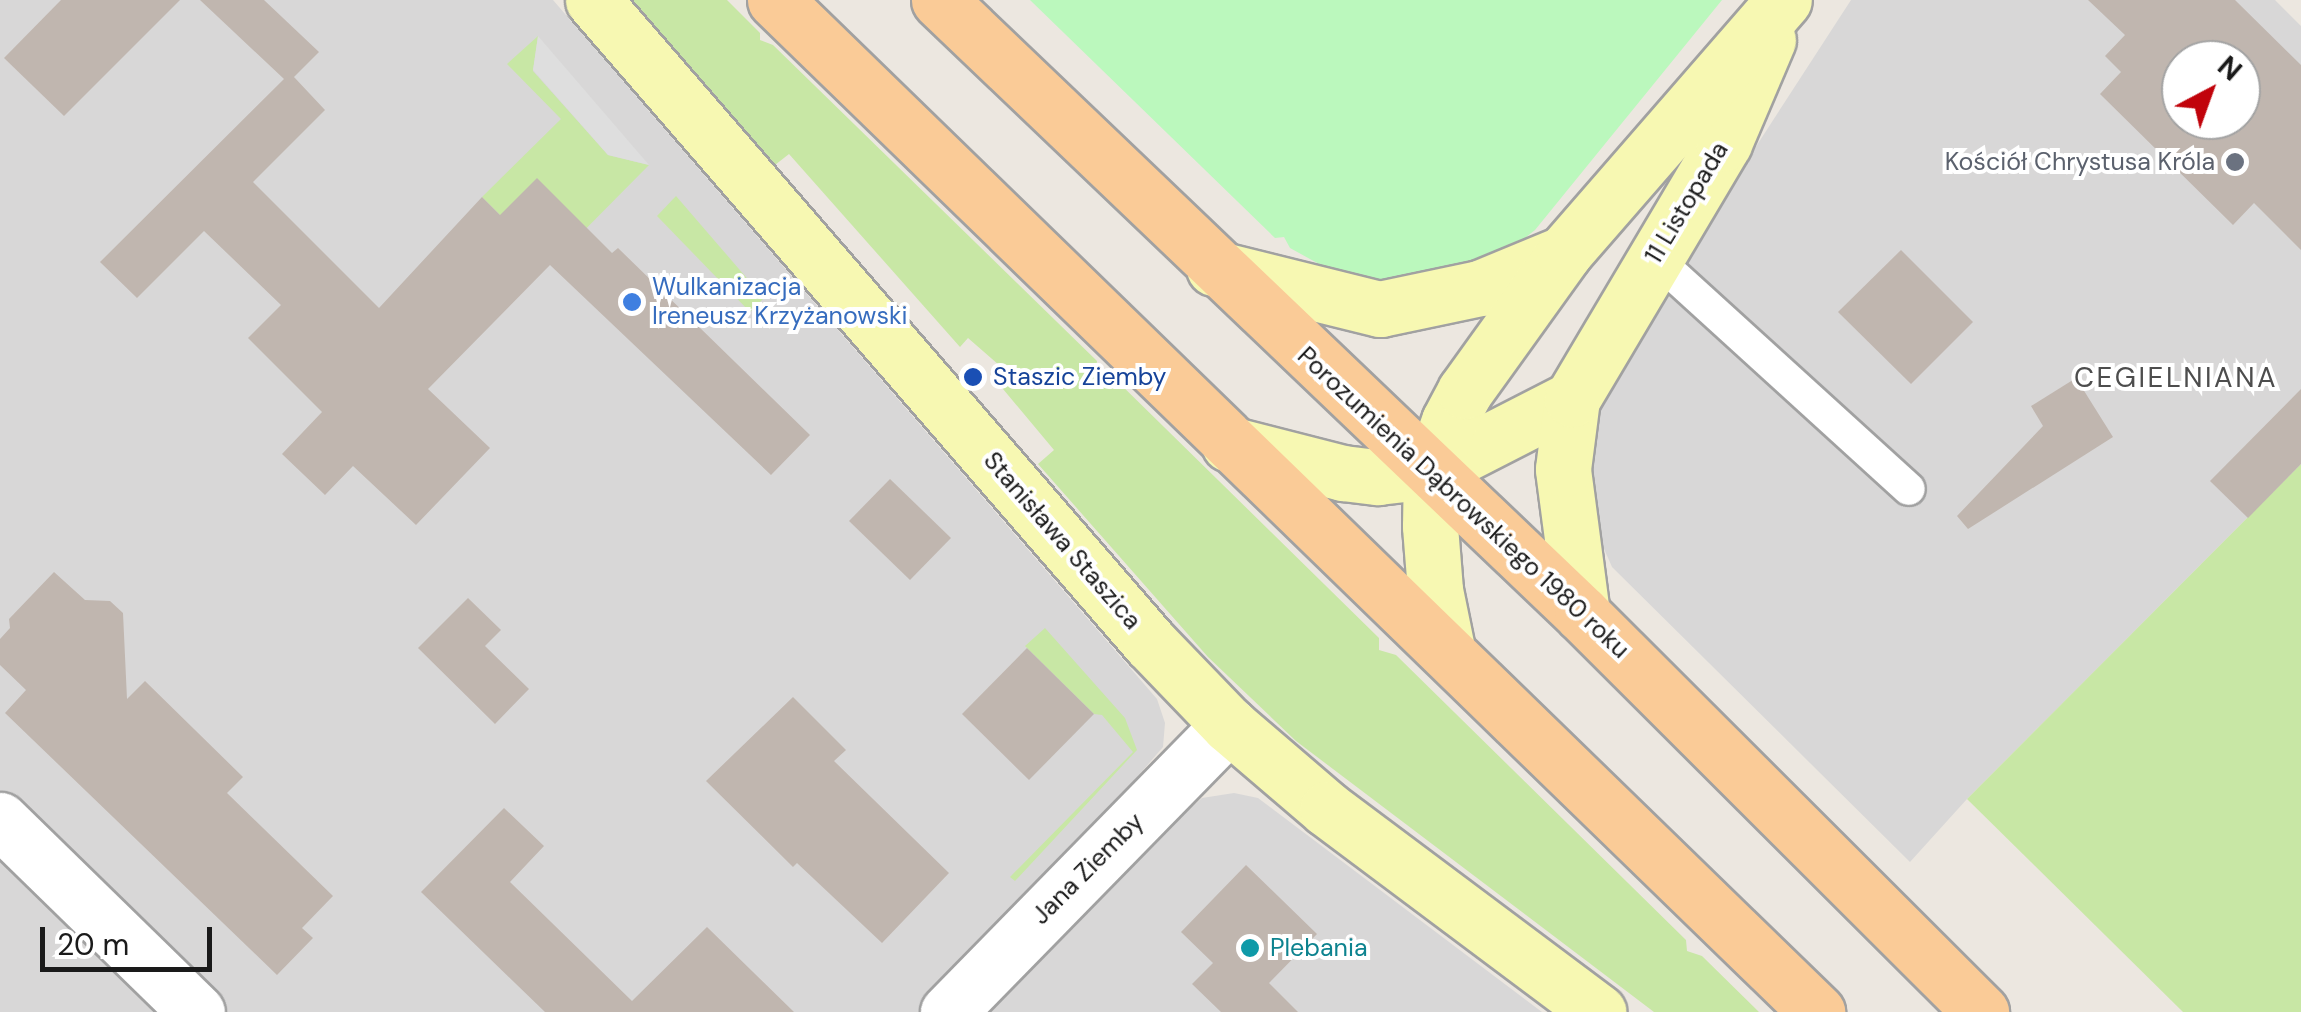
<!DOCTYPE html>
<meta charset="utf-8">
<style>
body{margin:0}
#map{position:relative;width:2301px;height:1012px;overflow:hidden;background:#ece7e0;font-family:"DM Sans",sans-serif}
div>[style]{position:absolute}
.residential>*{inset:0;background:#d8d7d7}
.grass>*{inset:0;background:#c8e7a5}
.park>*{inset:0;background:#bbf8bd}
.parking>*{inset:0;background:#dedede}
.building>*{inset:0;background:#c0b6af}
.roads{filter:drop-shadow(2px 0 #a1a1a1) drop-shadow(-2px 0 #a1a1a1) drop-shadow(0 2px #a1a1a1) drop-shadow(0 -2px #a1a1a1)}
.lane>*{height:32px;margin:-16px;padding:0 16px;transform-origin:16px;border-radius:16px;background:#fff}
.street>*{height:55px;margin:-27.5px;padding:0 27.5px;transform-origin:27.5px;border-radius:27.5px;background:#fff}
.secondary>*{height:55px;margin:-27.5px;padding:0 27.5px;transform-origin:27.5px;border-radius:27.5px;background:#f7f8b2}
.primary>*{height:55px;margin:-27.5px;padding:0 27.5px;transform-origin:27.5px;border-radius:27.5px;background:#facb97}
.dots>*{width:28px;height:28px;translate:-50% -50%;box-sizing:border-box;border:5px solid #fff;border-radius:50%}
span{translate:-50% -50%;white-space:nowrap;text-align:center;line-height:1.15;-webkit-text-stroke:8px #fff;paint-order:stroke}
.worship-label{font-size:25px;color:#5b616d}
.right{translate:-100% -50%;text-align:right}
.street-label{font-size:25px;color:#1a1a1a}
.shop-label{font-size:25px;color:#366cbe}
.left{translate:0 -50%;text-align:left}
.transit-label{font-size:25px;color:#164399}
.culture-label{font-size:25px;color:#0d838f}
.neighbourhood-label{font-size:28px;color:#4d4d4d;letter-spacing:2.5px}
.north{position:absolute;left:2161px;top:40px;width:100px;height:100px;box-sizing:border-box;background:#fff;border:2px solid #a3a3a3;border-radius:50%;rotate:41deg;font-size:28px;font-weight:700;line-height:40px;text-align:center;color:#1a1a1a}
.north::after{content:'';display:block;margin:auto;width:35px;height:45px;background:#c1030b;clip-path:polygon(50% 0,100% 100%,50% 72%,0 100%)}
.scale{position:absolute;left:40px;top:927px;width:172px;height:45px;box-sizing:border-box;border:5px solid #1a1a1a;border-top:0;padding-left:12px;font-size:30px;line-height:35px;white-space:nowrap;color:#1a1a1a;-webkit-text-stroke:8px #fff;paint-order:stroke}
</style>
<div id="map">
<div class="residential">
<i style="clip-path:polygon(0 0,553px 0,1157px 699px,1165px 723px,1163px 747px,1112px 806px,1149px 845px,1202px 798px,1234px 793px,1258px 798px,1542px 1012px,0 1012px)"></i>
<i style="clip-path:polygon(evenodd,1851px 0,2275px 0,2301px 26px,2301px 464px,1967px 799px,1910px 862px,1612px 567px,1587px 510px,1587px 426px,1628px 344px,1851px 0,2181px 60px,2241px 60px,2241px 120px,2181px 120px,2181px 60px)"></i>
</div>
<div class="grass">
<i style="clip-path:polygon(628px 0,727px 0,760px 33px,760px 40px,773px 45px,1097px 361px,1096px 369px,1110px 374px,1379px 638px,1379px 650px,1396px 655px,1686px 940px,1687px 951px,1702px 956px,1759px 1012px,1654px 1012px,1296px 741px,1208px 657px,1038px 464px,1054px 450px,998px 383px,1007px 372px,968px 338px,960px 347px,789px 154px,775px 165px)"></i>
<i style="clip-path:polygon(538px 36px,533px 71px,608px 155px,649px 165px,550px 265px,482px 197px,561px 119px,507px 64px)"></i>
<i style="clip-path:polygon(676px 196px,764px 298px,750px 312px,657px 216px)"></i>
<i style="clip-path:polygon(2301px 464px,2301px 1012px,2183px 1012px,1967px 799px)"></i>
<i style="clip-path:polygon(1045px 628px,1125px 718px,1137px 750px,1015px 881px,1010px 877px,1133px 752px,1102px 715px,1094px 714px,1025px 646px)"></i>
</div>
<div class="park">
<i style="clip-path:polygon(1030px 0,1722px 0,1535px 230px,1500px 258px,1388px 286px,1339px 275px,1290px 248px,1284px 237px,1275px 238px)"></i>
</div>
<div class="parking">
<i style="clip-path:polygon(538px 36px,649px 165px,608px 155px,533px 70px)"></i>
</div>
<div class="building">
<i style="clip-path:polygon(61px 0,180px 0,64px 116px,4px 58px)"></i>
<i style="clip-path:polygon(200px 0,264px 0,319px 52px,294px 77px,325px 110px,253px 182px,379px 308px,482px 197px,500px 215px,537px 178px,612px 253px,618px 248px,810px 435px,771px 475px,550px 265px,428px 389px,490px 448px,416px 525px,353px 466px,325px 495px,282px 454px,322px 412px,248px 338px,281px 305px,204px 231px,137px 298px,100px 262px,284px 79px)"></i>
<i style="clip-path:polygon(evenodd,2088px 0,2235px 0,2301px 65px,2301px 250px,2254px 203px,2233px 225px,2100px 94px,2121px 72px,2105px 56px,2125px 35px,2088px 0,2181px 60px,2241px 60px,2241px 120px,2181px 120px,2181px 60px)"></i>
<i style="clip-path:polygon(1901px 250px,1973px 322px,1911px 384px,1838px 312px)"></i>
<i style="clip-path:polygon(2076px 378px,2113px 437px,1968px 529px,1957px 516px,2043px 426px,2031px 406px)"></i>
<i style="clip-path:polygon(2301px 389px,2301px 464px,2248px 518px,2210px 481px)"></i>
<i style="clip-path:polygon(890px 479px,951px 538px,910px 580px,849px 521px)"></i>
<i style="clip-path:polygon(54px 572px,85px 600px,110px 601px,123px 613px,127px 699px,145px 681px,243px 777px,227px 793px,333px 896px,302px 928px,313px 938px,277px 975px,5px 713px,26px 690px,0 665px,0 639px,10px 628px,9px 619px)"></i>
<i style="clip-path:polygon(468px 598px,501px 630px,485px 646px,529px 689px,495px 724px,418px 648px)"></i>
<i style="clip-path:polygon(1027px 648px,1094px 714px,1029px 780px,962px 714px)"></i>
<i style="clip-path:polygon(793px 697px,846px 750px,834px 761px,949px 873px,882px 943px,797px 863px,793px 867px,706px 781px)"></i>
<i style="clip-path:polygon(504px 808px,544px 846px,510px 882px,632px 1001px,707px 927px,794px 1012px,545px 1012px,421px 892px)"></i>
<i style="clip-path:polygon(1246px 865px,1317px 934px,1269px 983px,1298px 1012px,1221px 1012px,1192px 984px,1213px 963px,1181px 932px)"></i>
</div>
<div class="roads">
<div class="lane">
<i style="left:1655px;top:258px;width:343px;rotate:42.3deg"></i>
</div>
<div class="street">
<i style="left:0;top:820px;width:275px;rotate:44.3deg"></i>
<i style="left:948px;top:1012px;width:402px;rotate:-45.6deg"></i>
</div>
<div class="secondary">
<i style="left:593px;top:0;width:851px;rotate:49.1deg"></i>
<i style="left:1150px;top:643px;width:114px;rotate:46.1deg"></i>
<i style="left:1229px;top:725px;width:129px;rotate:40.6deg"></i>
<i style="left:1327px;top:809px;width:339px;rotate:36.8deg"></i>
<i style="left:1214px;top:268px;width:171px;rotate:13.9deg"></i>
<i style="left:1380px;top:309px;width:102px;rotate:-11.9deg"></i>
<i style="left:1480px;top:288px;width:91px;rotate:-22.6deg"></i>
<i style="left:1229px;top:444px;width:118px;rotate:14.3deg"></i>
<i style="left:1343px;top:473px;width:35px;rotate:7deg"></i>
<i style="left:1378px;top:477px;width:53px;rotate:-6.5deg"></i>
<i style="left:1431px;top:471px;width:158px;rotate:-27.1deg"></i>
<i style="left:1582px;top:614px;width:146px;rotate:-97.5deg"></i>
<i style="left:1563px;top:469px;width:71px;rotate:-82.7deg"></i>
<i style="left:1572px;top:399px;width:298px;rotate:-59.3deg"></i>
<i style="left:1724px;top:143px;width:112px;rotate:-66.9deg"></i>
<i style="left:1447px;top:649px;width:60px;rotate:-101.5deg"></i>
<i style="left:1435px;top:590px;width:64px;rotate:-94.5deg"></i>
<i style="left:1430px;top:526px;width:55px;rotate:-89deg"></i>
<i style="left:1431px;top:471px;width:53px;rotate:-70.2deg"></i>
<i style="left:1449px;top:421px;width:34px;rotate:-62deg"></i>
<i style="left:1465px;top:391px;width:170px;rotate:-54.3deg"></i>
<i style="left:1564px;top:253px;width:335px;rotate:-49deg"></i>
</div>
<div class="primary">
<i style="left:775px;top:0;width:1453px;rotate:44.16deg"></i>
<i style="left:939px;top:0;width:889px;rotate:43.68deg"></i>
<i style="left:1582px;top:614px;width:564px;rotate:44.93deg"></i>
</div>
</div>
<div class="dots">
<i style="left:2235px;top:162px;background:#6b7280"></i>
<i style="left:632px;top:302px;background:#3f7fe0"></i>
<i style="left:973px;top:377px;background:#1a4fb4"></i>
<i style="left:1250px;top:948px;background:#0f9aa8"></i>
</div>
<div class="worship-label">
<span class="right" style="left:2215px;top:162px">Kościół Chrystusa Króla</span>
</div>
<div class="street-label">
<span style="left:1687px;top:203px;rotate:-59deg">11 Listopada</span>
<span style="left:1463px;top:503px;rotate:43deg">Porozumienia Dąbrowskiego 1980 roku</span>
<span style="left:1062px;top:541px;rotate:49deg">Stanisława Staszica</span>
<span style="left:1088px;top:869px;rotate:-45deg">Jana Ziemby</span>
</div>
<div class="shop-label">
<span class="left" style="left:652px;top:302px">Wulkanizacja<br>Ireneusz Krzyżanowski</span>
</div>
<div class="transit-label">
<span class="left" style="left:993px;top:377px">Staszic Ziemby</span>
</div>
<div class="culture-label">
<span class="left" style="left:1270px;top:948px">Plebania</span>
</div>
<div class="neighbourhood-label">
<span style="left:2176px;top:378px">CEGIELNIANA</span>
</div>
<div class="north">N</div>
<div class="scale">20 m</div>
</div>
